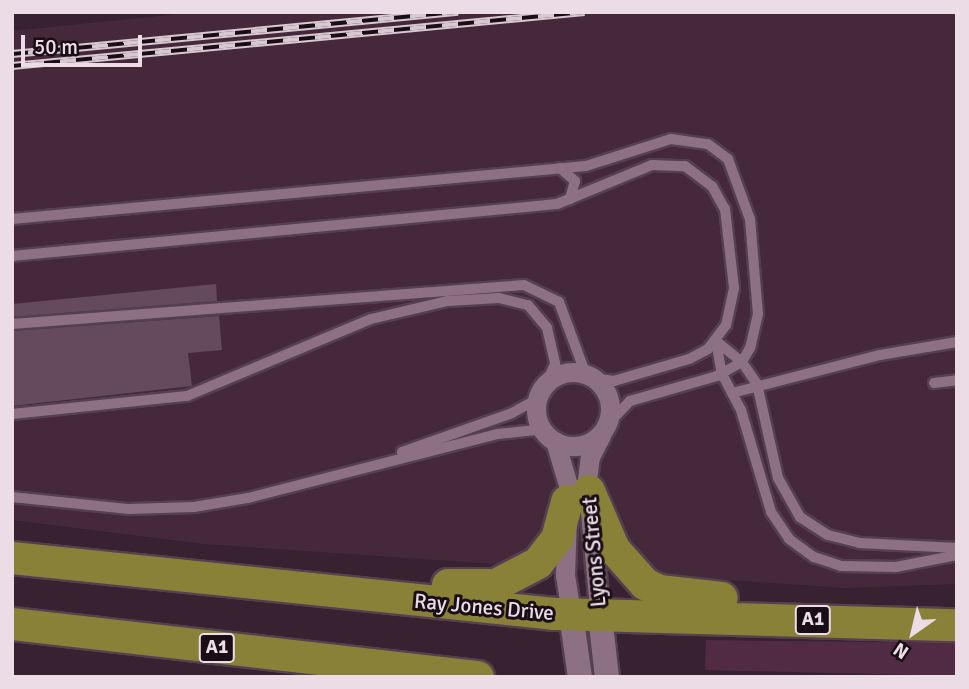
<!DOCTYPE html>
<style>
body{margin:0}
#map{position:relative;width:969px;height:689px;overflow:hidden;background:#382130;font-family:Signika,sans-serif}
div>[style]{position:absolute}
.built>*{inset:0;background:#45293b}
.green>*{inset:0;background:#512b44}
.building>*{inset:0;background:#654a5b}
.roads{filter:drop-shadow(2px 0 #54404e) drop-shadow(-2px 0 #54404e) drop-shadow(0 2px #54404e) drop-shadow(0 -2px #54404e)}
.service>*{height:10px;margin:-5px;padding:0 5px;transform-origin:5px;border-radius:5px;background:#8d7183}
.minor>*{height:19px;margin:-9.5px;padding:0 9.5px;transform-origin:9.5px;border-radius:9.5px;background:#8d7183}
.minor>.ring{margin:-9.5px;padding:0;box-sizing:content-box;background:none;border:19px solid #8d7183;border-radius:50%}
.tertiary>*{height:24px;margin:-12px;padding:0 12px;transform-origin:12px;border-radius:12px;background:#8d7183}
.trunk>*{height:32px;margin:-16px;padding:0 16px;transform-origin:16px;border-radius:16px;background:#8a8138}
.rail>*{height:8px;margin-top:-4px;transform-origin:0;background:repeating-linear-gradient(90deg,#190e15 0 16px,#d8c8d2 0 32px);box-sizing:border-box;border-block:2px solid #d8c8d2}
span{translate:-50% -50%;white-space:nowrap;text-align:center;line-height:1.15;-webkit-text-stroke:6px #190e15;paint-order:stroke}
.shield-label span{padding:2px 5px;background:#190e15;border:2px solid;border-radius:5px;-webkit-text-stroke-width:0}
.shield-label{font-size:19px;color:#ecdce6;font-weight:700}
.street-label{font-size:21px;color:#ecdce6}
.frame{position:absolute;inset:0;border:14px solid #ecdce6;pointer-events:none}
.north{position:absolute;left:878px;top:598px;width:70px;height:70px;-webkit-text-stroke:5px #190e15;paint-order:stroke;rotate:214deg;font-size:19px;font-weight:700;line-height:28px;text-align:center;color:#ecdce6}
.north::after{content:'';display:block;margin:auto;width:24px;height:32px;background:#ecdce6;clip-path:polygon(50% 0,100% 100%,50% 72%,0 100%)}
.scale{position:absolute;left:21px;top:35px;width:121px;height:32px;box-sizing:border-box;border:4px solid #ecdce6;border-top:0;padding-left:9px;font-size:21px;line-height:24px;white-space:nowrap;color:#ecdce6;-webkit-text-stroke:5px #190e15;paint-order:stroke}
</style>
<div id="map">
<div class="built">
<i style="clip-path:polygon(198px 12px,957px 12px,957px 584px,845px 588px,204px 544px,12px 520px,12px 31px)"></i>
</div>
<div class="green">
<i style="clip-path:polygon(706px 640px,957px 643px,957px 676px,705px 670px)"></i>
</div>
<div class="building">
<i style="clip-path:polygon(216px 284px,217px 301px,12px 317px,12px 304px)"></i>
<i style="clip-path:polygon(219px 316px,222px 350px,188px 353px,192px 386px,12px 406px,12px 331px)"></i>
</div>
<div class="roads">
<div class="service">
<i style="left:560px;top:168px;width:20px;rotate:41deg"></i>
<i style="left:575px;top:181px;width:19px;rotate:106deg"></i>
<i style="left:12px;top:219px;width:576px;rotate:-5.28deg"></i>
<i style="left:586px;top:166px;width:89px;rotate:-17.6deg"></i>
<i style="left:671px;top:139px;width:37px;rotate:8deg"></i>
<i style="left:708px;top:144px;width:25px;rotate:37deg"></i>
<i style="left:728px;top:159px;width:64px;rotate:69.9deg"></i>
<i style="left:750px;top:219px;width:95px;rotate:85.2deg"></i>
<i style="left:758px;top:314px;width:35px;rotate:103deg"></i>
<i style="left:750px;top:348px;width:16px;rotate:120deg"></i>
<i style="left:742px;top:362px;width:29px;rotate:151deg"></i>
<i style="left:717px;top:376px;width:91px;rotate:164deg"></i>
<i style="left:630px;top:401px;width:35px;rotate:134deg"></i>
<i style="left:12px;top:256px;width:547px;rotate:-5.45deg"></i>
<i style="left:557px;top:204px;width:103px;rotate:-22.3deg"></i>
<i style="left:652px;top:165px;width:33px;rotate:2deg"></i>
<i style="left:685px;top:166px;width:34px;rotate:37deg"></i>
<i style="left:712px;top:186px;width:26px;rotate:61deg"></i>
<i style="left:725px;top:209px;width:80px;rotate:83.5deg"></i>
<i style="left:734px;top:288px;width:38px;rotate:102deg"></i>
<i style="left:726px;top:325px;width:30px;rotate:127deg"></i>
<i style="left:708px;top:349px;width:21px;rotate:152deg"></i>
<i style="left:689px;top:359px;width:78px;rotate:163.7deg"></i>
<i style="left:614px;top:381px;width:22px;rotate:-172deg"></i>
<i style="left:12px;top:324px;width:513px;rotate:-4.36deg"></i>
<i style="left:524px;top:285px;width:39px;rotate:26deg"></i>
<i style="left:559px;top:302px;width:78px;rotate:69.7deg"></i>
<i style="left:716px;top:341px;width:34px;rotate:80deg"></i>
<i style="left:722px;top:374px;width:41px;rotate:62.2deg"></i>
<i style="left:741px;top:410px;width:106px;rotate:73.6deg"></i>
<i style="left:771px;top:512px;width:32px;rotate:56deg"></i>
<i style="left:789px;top:539px;width:31px;rotate:36deg"></i>
<i style="left:814px;top:557px;width:28px;rotate:18deg"></i>
<i style="left:841px;top:566px;width:55px;rotate:1deg"></i>
<i style="left:896px;top:567px;width:62px;rotate:-11.1deg"></i>
<i style="left:716px;top:341px;width:33px;rotate:39deg"></i>
<i style="left:742px;top:362px;width:27px;rotate:56deg"></i>
<i style="left:757px;top:384px;width:96px;rotate:77.4deg"></i>
<i style="left:778px;top:478px;width:45px;rotate:60.6deg"></i>
<i style="left:800px;top:517px;width:33px;rotate:33deg"></i>
<i style="left:828px;top:535px;width:32px;rotate:14deg"></i>
<i style="left:859px;top:543px;width:98px;rotate:2.9deg"></i>
<i style="left:934px;top:383px;width:23px;rotate:-7deg"></i>
<i style="left:732px;top:393px;width:153px;rotate:-14.4deg"></i>
<i style="left:880px;top:355px;width:78px;rotate:-9.6deg"></i>
<i style="left:12px;top:414px;width:176px;rotate:-5.9deg"></i>
<i style="left:187px;top:396px;width:199px;rotate:-22.7deg"></i>
<i style="left:371px;top:319px;width:79px;rotate:-13.2deg"></i>
<i style="left:448px;top:301px;width:51px;rotate:-3.4deg"></i>
<i style="left:499px;top:298px;width:30px;rotate:14deg"></i>
<i style="left:528px;top:305px;width:30px;rotate:50deg"></i>
<i style="left:547px;top:328px;width:37px;rotate:77deg"></i>
<i style="left:555px;top:364px;width:22px;rotate:114deg"></i>
<i style="left:402px;top:452px;width:117px;rotate:-19.5deg"></i>
<i style="left:512px;top:413px;width:23px;rotate:-29deg"></i>
<i style="left:532px;top:402px;width:14px;rotate:-51deg"></i>
<i style="left:12px;top:497px;width:118px;rotate:5.9deg"></i>
<i style="left:129px;top:509px;width:65px;rotate:-1.8deg"></i>
<i style="left:194px;top:507px;width:55px;rotate:-9.5deg"></i>
<i style="left:248px;top:498px;width:258px;rotate:-14.4deg"></i>
<i style="left:498px;top:434px;width:38px;rotate:-6deg"></i>
<i style="left:536px;top:430px;width:14px;rotate:30deg"></i>
</div>
<div class="minor">
<i class="ring" style="left:536px;top:372px;width:55px;height:55px"></i>
<i style="left:555px;top:441px;width:46px;rotate:73.5deg"></i>
<i style="left:568px;top:485px;width:90px;rotate:91.9deg"></i>
<i style="left:565px;top:575px;width:39px;rotate:81deg"></i>
<i style="left:600px;top:616px;width:137px;rotate:-95.5deg"></i>
<i style="left:587px;top:480px;width:23px;rotate:-83deg"></i>
<i style="left:590px;top:457px;width:25px;rotate:-63deg"></i>
</div>
<div class="tertiary">
<i style="left:571px;top:614px;width:64px;rotate:81.9deg"></i>
<i style="left:600px;top:616px;width:61px;rotate:83.5deg"></i>
</div>
<div class="trunk">
<i style="left:589px;top:491px;width:63px;rotate:66.7deg"></i>
<i style="left:614px;top:549px;width:47px;rotate:48.5deg"></i>
<i style="left:645px;top:584px;width:17px;rotate:25deg"></i>
<i style="left:660px;top:591px;width:62px;rotate:6.4deg"></i>
<i style="left:12px;top:558px;width:546px;rotate:5.89deg"></i>
<i style="left:555px;top:614px;width:402px;rotate:1.6deg"></i>
<i style="left:448px;top:585px;width:48px"></i>
<i style="left:496px;top:585px;width:47px;rotate:-27.6deg"></i>
<i style="left:538px;top:563px;width:31px;rotate:-52deg"></i>
<i style="left:557px;top:539px;width:39px;rotate:-75deg"></i>
<i style="left:12px;top:624px;width:469px;rotate:6.5deg"></i>
</div>
</div>
<div class="rail">
<i style="left:12px;top:54px;width:448px;rotate:-5.4deg"></i>
<i style="left:12px;top:66px;width:575px;rotate:-5.39deg"></i>
</div>
<div class="shield-label">
<span style="left:813px;top:620px">A1</span>
<span style="left:217px;top:648px">A1</span>
</div>
<div class="street-label">
<span style="left:594px;top:552px;rotate:-95deg">Lyons Street</span>
<span style="left:484px;top:607px;rotate:5deg">Ray Jones Drive</span>
</div>
<div class="frame"></div>
<div class="north">N</div>
<div class="scale">50 m</div>
</div>
